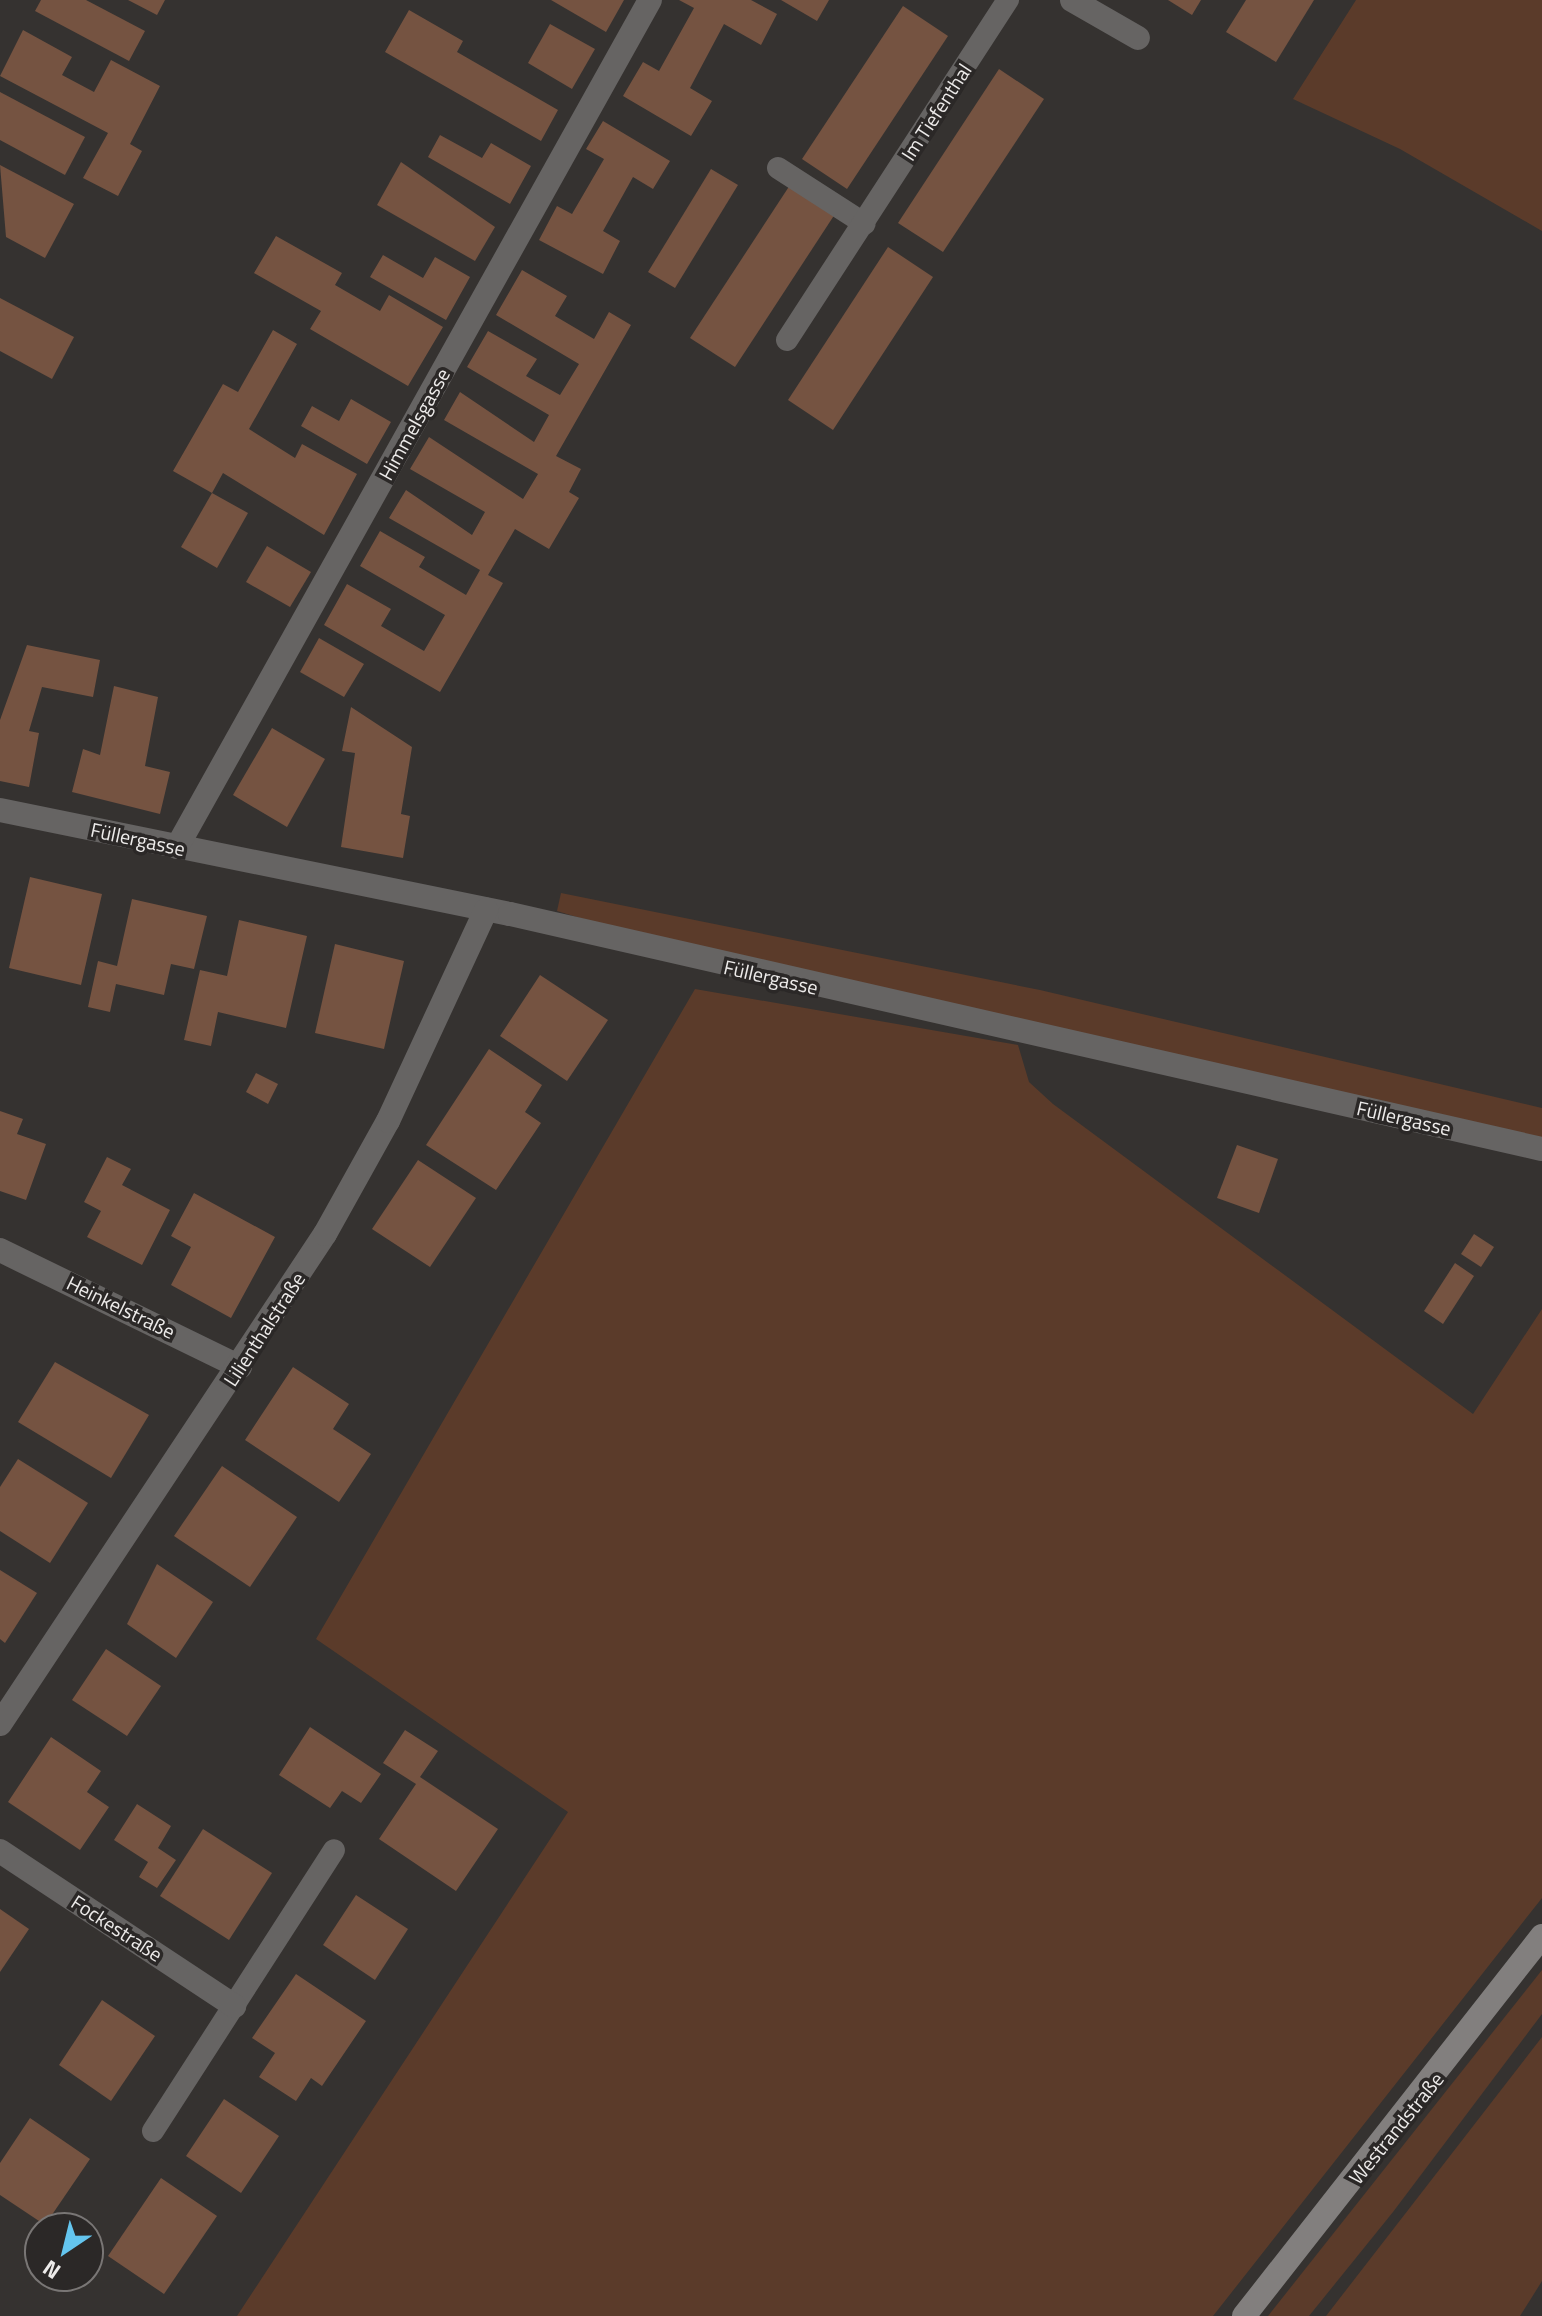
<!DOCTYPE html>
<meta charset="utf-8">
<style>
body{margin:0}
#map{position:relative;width:1542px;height:2316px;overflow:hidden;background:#353230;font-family:"Titillium Web",sans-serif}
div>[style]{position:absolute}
.green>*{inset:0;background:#5b3b2a}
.building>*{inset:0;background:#755341}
.lane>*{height:22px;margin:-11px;padding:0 11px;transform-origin:11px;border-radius:11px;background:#666463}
.street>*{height:24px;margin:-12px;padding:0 12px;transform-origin:12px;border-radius:12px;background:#666463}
.secondary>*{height:24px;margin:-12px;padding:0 12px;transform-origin:12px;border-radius:12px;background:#827f7e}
span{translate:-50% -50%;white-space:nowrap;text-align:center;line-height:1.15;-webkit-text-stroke:7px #2b2827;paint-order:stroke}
.street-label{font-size:20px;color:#edebea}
.north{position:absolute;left:24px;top:2212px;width:80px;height:80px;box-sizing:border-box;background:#2b2827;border:2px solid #797675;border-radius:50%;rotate:215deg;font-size:22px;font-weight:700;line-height:32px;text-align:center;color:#edebea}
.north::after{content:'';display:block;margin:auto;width:28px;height:36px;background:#64c5ee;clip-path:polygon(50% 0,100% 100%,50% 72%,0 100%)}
</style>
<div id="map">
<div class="green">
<i style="clip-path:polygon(1356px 0,1542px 0,1542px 231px,1400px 149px,1293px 99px)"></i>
<i style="clip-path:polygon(561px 893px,1040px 990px,1542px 1108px,1542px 1138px,639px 936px,557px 911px)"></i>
<i style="clip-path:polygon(695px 989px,1018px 1045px,1029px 1082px,1053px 1104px,1473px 1414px,1542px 1309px,1542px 1898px,1213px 2316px,237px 2316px,568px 1812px,316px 1639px)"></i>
<i style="clip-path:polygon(1542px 1970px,1542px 2014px,1393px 2212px,1309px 2316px,1268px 2316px)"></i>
<i style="clip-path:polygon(1542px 2037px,1542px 2281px,1520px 2316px,1326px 2316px)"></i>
</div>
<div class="building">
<i style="clip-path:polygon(41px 0,86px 0,145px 31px,129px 61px,35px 11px)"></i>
<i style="clip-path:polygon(128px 0,165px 0,157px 15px)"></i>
<i style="clip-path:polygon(551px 0,624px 0,606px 32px)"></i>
<i style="clip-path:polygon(679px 0,751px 0,777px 14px,761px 45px,724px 24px,690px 88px,712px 101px,691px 136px,623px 96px,643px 62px,659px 71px,694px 8px)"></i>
<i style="clip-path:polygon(781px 0,829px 0,817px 21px)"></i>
<i style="clip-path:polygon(1168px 0,1201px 0,1192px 15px)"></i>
<i style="clip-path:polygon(1246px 0,1314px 0,1276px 62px,1226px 32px)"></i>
<i style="clip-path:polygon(903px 6px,948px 36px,847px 189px,802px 159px)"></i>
<i style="clip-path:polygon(409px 10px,463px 41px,457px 52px,558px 110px,541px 141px,385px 52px)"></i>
<i style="clip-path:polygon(550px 24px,595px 49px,572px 89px,528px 63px)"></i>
<i style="clip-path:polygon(23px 30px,72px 57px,62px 75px,94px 92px,111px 60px,160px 86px,130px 144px,142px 151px,118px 196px,83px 178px,108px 133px,0 76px)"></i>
<i style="clip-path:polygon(999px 69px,1044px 99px,943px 252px,898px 223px)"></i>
<i style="clip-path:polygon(0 92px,85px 137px,65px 175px,0 140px)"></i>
<i style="clip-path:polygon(603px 121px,670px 161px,653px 189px,633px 177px,603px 231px,620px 241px,603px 274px,539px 240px,557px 206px,572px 214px,604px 159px,586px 149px)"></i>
<i style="clip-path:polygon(440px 135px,482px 158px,491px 143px,531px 166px,510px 204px,428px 157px)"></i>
<i style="clip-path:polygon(401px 162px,495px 227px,475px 261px,377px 205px)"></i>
<i style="clip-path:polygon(0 165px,74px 204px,45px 258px,6px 237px)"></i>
<i style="clip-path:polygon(711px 169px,738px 185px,675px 288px,648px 272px)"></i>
<i style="clip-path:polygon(790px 185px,835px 214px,735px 367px,690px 338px)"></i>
<i style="clip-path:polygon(276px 236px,342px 273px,335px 285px,380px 311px,389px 295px,443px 327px,408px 386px,310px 329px,321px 311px,254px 273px)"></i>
<i style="clip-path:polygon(888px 247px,933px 277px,833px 430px,788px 400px)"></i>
<i style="clip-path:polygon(383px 255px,423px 278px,435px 257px,470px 277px,446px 320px,370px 277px)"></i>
<i style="clip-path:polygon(522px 270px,567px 296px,555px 316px,594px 339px,609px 312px,631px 325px,556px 456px,581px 469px,569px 492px,579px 498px,549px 549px,515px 529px,488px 575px,503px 583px,440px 692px,324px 625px,347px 584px,391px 609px,381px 626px,424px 651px,445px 615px,360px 566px,380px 531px,425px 557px,419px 567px,466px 595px,480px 570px,389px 518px,406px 490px,472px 535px,485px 512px,410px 469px,429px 437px,523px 499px,538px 474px,444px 420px,460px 392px,534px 442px,549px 415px,467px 367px,488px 331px,537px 359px,526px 376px,560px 395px,579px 364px,496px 315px)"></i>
<i style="clip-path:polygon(0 298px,74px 337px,52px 379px,0 351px)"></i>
<i style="clip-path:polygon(273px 330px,297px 344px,249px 429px,295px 458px,302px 444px,357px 474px,324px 535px,223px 473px,212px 493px,173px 471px,223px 384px,238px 392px)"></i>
<i style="clip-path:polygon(351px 399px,391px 422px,367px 464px,301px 426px,312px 406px,339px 421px)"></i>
<i style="clip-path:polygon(212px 493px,248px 513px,217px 568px,181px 547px)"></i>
<i style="clip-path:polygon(267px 546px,311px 572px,290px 607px,246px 582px)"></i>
<i style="clip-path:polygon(319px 638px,364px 664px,344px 697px,300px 672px)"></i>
<i style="clip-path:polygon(27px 645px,100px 660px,93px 697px,42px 687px,29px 731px,39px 733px,29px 787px,0 781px,0 720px)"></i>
<i style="clip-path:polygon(114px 686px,158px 697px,145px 766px,170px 772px,160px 814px,72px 792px,83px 749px,100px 755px)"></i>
<i style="clip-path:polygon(351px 707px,412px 747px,401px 814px,410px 816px,403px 858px,341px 847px,355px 753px,342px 751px)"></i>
<i style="clip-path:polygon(272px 728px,325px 759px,287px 827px,233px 795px)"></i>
<i style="clip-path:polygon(30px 877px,102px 894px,81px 985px,9px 968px)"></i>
<i style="clip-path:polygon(132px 899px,207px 916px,194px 969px,171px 964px,164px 995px,116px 984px,110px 1012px,88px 1007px,98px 961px,117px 966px)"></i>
<i style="clip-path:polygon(239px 920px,307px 936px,286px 1028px,218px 1012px,211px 1046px,184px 1040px,200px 970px,227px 976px)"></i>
<i style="clip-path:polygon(335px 944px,404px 961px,384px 1049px,315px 1033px)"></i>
<i style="clip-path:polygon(540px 975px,608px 1020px,567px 1081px,500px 1036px)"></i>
<i style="clip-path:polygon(489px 1049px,542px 1085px,525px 1112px,541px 1123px,496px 1190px,426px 1145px)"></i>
<i style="clip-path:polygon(256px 1073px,278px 1084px,268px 1104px,246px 1092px)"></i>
<i style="clip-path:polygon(0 1111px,23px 1119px,17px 1134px,46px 1144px,26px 1200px,0 1191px)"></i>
<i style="clip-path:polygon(1237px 1145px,1278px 1159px,1259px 1213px,1217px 1198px)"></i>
<i style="clip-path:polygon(107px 1157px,131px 1169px,122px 1185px,170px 1210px,142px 1265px,87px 1237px,101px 1211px,84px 1202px)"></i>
<i style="clip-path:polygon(418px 1160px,476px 1198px,430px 1267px,372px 1229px)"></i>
<i style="clip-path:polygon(194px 1193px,275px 1237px,231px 1318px,171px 1285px,191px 1247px,171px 1236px)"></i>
<i style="clip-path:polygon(1474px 1234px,1494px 1247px,1481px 1267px,1461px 1254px)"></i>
<i style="clip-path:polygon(1455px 1263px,1474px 1276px,1443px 1324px,1424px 1311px)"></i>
<i style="clip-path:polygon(55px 1362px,149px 1415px,111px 1478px,18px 1422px)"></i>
<i style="clip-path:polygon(293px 1367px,349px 1404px,333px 1429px,371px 1454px,339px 1502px,245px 1440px)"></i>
<i style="clip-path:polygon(18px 1459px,88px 1503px,50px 1563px,0 1531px,0 1487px)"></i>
<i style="clip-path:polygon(222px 1466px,297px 1517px,250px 1587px,174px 1536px)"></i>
<i style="clip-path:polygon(157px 1564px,213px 1602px,176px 1658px,127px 1624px)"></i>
<i style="clip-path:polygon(0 1570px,37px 1593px,5px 1643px,0 1639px)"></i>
<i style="clip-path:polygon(106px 1649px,161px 1686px,127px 1736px,72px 1700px)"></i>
<i style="clip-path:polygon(310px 1727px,381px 1774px,361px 1803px,342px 1791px,330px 1808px,279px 1775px)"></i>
<i style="clip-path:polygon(405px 1730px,438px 1751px,420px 1777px,498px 1829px,456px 1891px,379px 1839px,416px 1784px,383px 1763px)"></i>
<i style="clip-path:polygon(51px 1737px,101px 1771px,87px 1792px,109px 1807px,80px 1850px,8px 1802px)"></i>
<i style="clip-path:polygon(137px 1804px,171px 1826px,158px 1848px,176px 1860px,157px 1888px,139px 1877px,148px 1862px,114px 1840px)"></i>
<i style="clip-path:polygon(203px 1829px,272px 1873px,229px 1940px,160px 1896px)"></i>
<i style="clip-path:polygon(356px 1895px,408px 1929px,375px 1980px,323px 1945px)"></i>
<i style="clip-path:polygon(0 1909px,29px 1929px,0 1972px)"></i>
<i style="clip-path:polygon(296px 1974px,366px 2021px,322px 2086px,311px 2078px,296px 2101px,259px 2077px,275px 2053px,252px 2038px)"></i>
<i style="clip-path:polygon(102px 2000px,155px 2036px,111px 2101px,59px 2065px)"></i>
<i style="clip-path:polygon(224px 2099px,279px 2136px,241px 2193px,186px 2156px)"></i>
<i style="clip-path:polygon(30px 2118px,90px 2159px,45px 2225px,0 2195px,0 2163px)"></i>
<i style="clip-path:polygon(161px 2178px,217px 2216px,164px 2294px,108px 2256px)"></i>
</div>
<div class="lane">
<i style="left:778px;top:168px;width:103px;rotate:32.8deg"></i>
<i style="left:787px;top:340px;width:406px;rotate:-57deg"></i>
<i style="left:153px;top:2131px;width:334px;rotate:-57.2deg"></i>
</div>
<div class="street">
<i style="left:1072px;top:0;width:76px;rotate:29.9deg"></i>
<i style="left:0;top:810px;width:520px;rotate:11.53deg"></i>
<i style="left:510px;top:914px;width:1058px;rotate:12.83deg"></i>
<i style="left:177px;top:847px;width:970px;rotate:-60.82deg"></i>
<i style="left:0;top:1250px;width:267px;rotate:26deg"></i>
<i style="left:0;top:1724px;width:588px;rotate:-56.45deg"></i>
<i style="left:325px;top:1234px;width:129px;rotate:-60.9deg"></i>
<i style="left:388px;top:1121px;width:233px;rotate:-65.1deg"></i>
<i style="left:0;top:1851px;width:281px;rotate:33.5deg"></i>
</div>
<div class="secondary">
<i style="left:1244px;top:2316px;width:483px;rotate:-51.9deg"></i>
</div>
<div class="street-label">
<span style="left:936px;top:112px;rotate:-57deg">Im Tiefenthal</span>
<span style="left:414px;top:424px;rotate:-61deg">Himmelsgasse</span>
<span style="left:138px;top:839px;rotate:12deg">Füllergasse</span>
<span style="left:771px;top:977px;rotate:13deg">Füllergasse</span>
<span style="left:1404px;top:1118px;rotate:13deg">Füllergasse</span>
<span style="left:121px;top:1307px;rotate:26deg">Heinkelstraße</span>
<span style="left:264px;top:1329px;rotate:-57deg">Lilienthalstraße</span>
<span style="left:117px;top:1928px;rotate:33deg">Fockestraße</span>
<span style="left:1396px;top:2128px;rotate:-51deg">Westrandstraße</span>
</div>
<div class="north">N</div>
</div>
